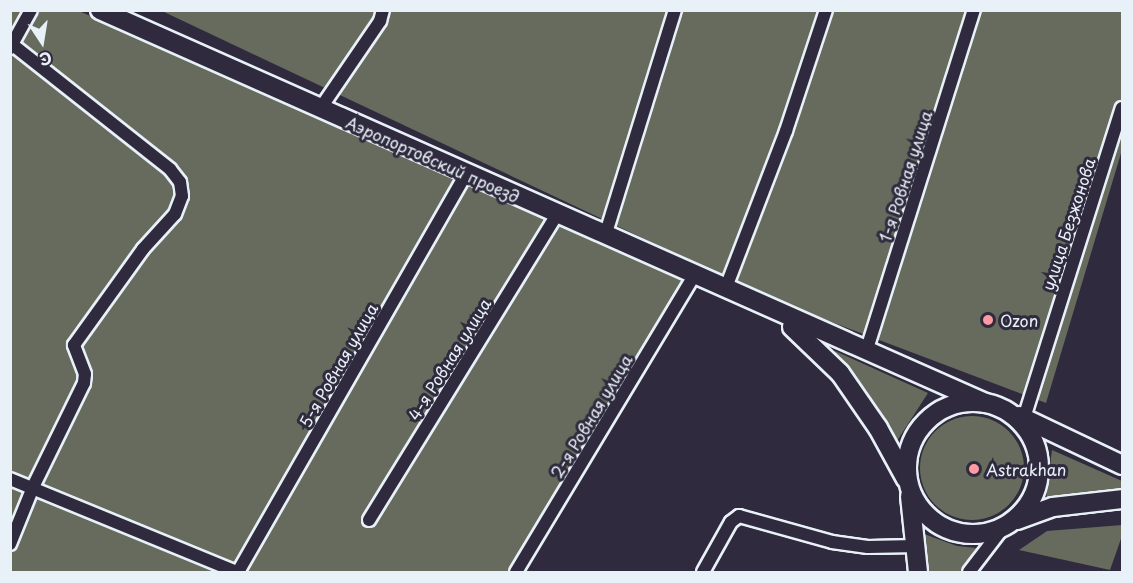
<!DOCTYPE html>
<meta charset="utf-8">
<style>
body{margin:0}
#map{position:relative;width:1133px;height:583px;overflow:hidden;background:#2f2a3d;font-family:"Playpen Sans",sans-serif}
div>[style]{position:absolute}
.green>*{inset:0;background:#666b5d}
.round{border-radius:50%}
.roads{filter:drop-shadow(2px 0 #e8f1f8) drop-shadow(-2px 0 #e8f1f8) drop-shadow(0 2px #e8f1f8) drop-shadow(0 -2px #e8f1f8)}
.street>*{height:12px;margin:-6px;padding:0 6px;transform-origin:6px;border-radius:6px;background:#2f2a3d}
.secondary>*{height:18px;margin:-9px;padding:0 9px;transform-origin:9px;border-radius:9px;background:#2f2a3d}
.secondary>.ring{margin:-9px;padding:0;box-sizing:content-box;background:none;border:18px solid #2f2a3d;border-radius:50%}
.dots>*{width:16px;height:16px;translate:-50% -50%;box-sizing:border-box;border:3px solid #2f2a3d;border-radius:50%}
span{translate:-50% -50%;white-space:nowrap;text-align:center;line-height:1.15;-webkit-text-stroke:6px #2f2a3d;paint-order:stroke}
.street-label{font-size:16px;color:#e8f1f8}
.poi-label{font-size:16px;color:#e8f1f8}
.left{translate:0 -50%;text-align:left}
.frame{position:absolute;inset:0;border:12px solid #e8f1f8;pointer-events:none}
.north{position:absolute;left:12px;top:12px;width:60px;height:60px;-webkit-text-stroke:4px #2f2a3d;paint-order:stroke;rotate:168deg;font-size:16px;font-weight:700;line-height:24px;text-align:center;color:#e8f1f8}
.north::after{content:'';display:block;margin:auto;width:21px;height:27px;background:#e8f1f8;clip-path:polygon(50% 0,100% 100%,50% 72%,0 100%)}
</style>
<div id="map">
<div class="green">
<i style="clip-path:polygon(10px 11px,79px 11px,689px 281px,517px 572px,11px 572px)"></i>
<i style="clip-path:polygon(162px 11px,1122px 11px,1122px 150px,1046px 403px,776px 301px)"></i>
<i style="clip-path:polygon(835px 351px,928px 393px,897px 441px,834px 354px)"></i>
<i class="round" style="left:920px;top:416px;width:104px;height:104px"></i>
<i style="clip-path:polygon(1052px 450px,1122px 481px,1122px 491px,1046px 499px)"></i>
<i style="clip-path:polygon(1122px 525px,1122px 536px,1110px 570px,1019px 550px,1047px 531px)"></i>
<i style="clip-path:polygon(924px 534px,957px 546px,976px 548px,961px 572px,926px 572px)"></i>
</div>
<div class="roads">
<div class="street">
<i style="left:10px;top:48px;width:43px;rotate:-61.1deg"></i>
<i style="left:320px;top:109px;width:107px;rotate:-55.7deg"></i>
<i style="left:380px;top:21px;width:11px;rotate:-75deg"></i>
<i style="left:605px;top:236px;width:237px;rotate:-72.8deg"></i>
<i style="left:725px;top:290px;width:170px;rotate:-69deg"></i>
<i style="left:786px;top:131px;width:127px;rotate:-71.7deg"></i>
<i style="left:866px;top:352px;width:359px;rotate:-72.5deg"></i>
<i style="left:1038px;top:455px;width:40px;rotate:-111deg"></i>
<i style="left:1024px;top:418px;width:325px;rotate:-72.5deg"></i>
<i style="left:10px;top:479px;width:245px;rotate:22.3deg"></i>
<i style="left:369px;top:520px;width:358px;rotate:-58.4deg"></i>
<i style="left:10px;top:544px;width:61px;rotate:-68deg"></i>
<i style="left:33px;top:487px;width:116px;rotate:-63.9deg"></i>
<i style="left:84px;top:383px;width:9px;rotate:-84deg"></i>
<i style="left:85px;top:374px;width:31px;rotate:-111deg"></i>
<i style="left:74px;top:345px;width:118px;rotate:-54.3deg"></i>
<i style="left:143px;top:249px;width:47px;rotate:-47.6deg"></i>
<i style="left:175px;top:214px;width:19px;rotate:-69deg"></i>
<i style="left:182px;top:196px;width:14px;rotate:-98deg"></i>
<i style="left:180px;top:182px;width:16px;rotate:-128deg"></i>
<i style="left:170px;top:169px;width:201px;rotate:-141.7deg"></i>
<i style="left:238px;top:572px;width:459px;rotate:-60.2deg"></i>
<i style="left:516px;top:572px;width:345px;rotate:-59deg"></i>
<i style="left:703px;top:572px;width:57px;rotate:-60.8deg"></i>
<i style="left:731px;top:522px;width:10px;rotate:-37deg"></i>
<i style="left:739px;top:516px;width:97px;rotate:15.6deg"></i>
<i style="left:832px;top:542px;width:36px;rotate:8deg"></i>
<i style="left:868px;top:547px;width:48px;rotate:-1.2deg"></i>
<i style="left:969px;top:572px;width:54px;rotate:-52.5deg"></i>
</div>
<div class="secondary">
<i style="left:100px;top:10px;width:968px;rotate:23.94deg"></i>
<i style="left:792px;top:327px;width:66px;rotate:43.8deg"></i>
<i style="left:840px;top:373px;width:67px;rotate:55.4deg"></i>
<i style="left:878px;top:428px;width:58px;rotate:61.2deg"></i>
<i class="ring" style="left:907px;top:402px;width:114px;height:114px"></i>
<i style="left:1019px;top:416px;width:114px;rotate:25.4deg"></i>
<i style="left:910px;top:496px;width:76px;rotate:84deg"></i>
<i style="left:1017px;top:520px;width:38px;rotate:-20deg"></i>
<i style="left:1053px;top:507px;width:69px;rotate:-6.6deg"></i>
</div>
</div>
<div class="dots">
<i style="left:988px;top:320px;background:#ff9aa2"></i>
<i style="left:974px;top:469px;background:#ff9aa2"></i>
</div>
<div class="street-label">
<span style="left:433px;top:159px;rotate:24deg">Аэропортовский проезд</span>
<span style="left:905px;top:176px;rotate:-72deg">1-я Ровная улица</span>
<span style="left:1068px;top:224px;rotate:-72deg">улица Безжонова</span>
<span style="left:449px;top:359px;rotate:-58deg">4-я Ровная улица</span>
<span style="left:338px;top:365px;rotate:-60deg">5-я Ровная улица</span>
<span style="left:591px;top:416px;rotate:-59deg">2-я Ровная улица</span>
</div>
<div class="poi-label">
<span class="left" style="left:1000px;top:320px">Ozon</span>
<span class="left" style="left:986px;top:469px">Astrakhan</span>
</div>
<div class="frame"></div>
<div class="north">С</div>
</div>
